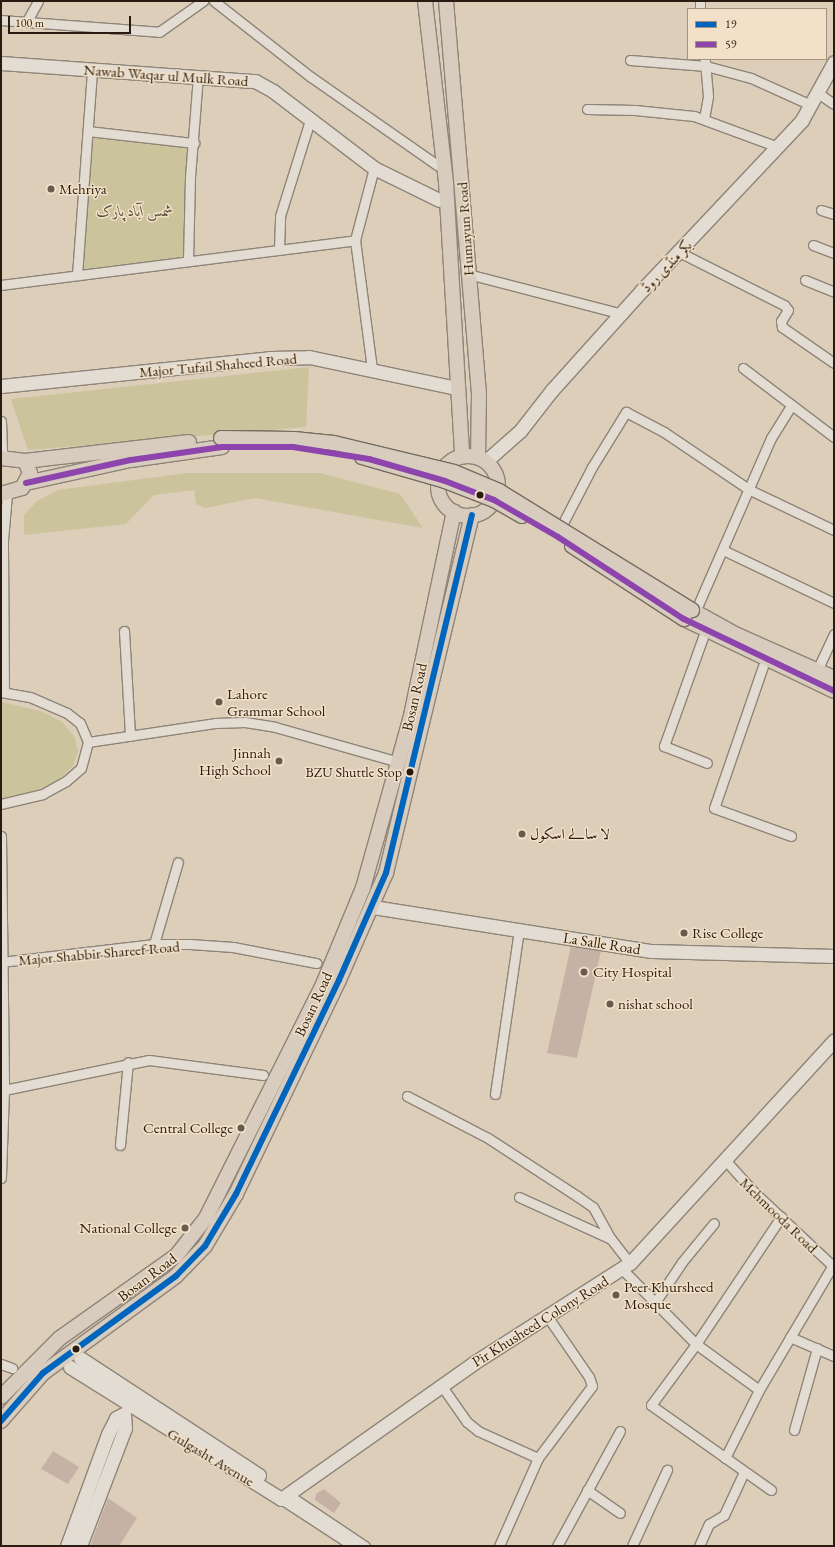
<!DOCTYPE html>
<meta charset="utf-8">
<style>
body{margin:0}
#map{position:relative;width:835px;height:1547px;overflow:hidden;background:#dcceb9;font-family:"EB Garamond",Amiri,serif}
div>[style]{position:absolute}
.green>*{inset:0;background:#cbc39c}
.building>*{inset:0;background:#c6b2a5}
.roads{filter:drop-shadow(1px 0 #8e8478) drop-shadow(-1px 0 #8e8478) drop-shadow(0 1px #8e8478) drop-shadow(0 -1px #8e8478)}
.street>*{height:9px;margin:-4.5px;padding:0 4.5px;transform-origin:4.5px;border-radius:4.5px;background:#e3dcd2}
.secondary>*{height:13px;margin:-6.5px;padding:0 6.5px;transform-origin:6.5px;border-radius:6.5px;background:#e3dcd2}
.primary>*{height:14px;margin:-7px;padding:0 7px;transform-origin:7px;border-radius:7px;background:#d7ccbd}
.primary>.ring{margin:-7px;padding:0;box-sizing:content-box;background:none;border:14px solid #d7ccbd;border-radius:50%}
.bridges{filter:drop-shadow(1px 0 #756c61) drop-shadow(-1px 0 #756c61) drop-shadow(0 1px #756c61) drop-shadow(0 -1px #756c61)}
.primary-bridge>*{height:14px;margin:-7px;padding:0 7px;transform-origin:7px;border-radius:7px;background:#d7ccbd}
.bus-1>*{height:6px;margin:-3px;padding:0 3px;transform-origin:3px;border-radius:3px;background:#0065bd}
.bus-2>*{height:6px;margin:-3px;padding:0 3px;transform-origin:3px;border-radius:3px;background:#8e44ad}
.dots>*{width:11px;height:11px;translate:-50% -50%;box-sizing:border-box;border:2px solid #f2e1c8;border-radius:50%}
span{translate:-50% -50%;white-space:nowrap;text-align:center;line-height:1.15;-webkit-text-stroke:3px #f2e1c8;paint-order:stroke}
.bus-label{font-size:14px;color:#291b11}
.right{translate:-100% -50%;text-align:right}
.street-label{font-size:15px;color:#291b11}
.poi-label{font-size:15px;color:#291b11}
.left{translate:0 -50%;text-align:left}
.park-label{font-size:15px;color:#554b34;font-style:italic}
.frame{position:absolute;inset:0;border:2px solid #291b11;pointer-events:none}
.legend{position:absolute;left:687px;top:8px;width:140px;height:52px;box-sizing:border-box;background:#f2e1c8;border:1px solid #a2927f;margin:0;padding:5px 7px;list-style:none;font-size:12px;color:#291b11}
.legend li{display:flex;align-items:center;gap:8px;height:20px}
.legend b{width:20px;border:1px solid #a2927f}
.scale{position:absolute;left:8px;top:16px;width:123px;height:18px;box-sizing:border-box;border:2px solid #291b11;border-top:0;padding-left:5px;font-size:12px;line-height:14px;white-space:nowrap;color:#291b11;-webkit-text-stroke:3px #f2e1c8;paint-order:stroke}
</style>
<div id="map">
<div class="green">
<i style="clip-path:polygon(90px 134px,191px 145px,186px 258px,79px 273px)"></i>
<i style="clip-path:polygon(309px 367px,306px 427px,28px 450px,11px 399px)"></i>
<i style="clip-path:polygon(187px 473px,320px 473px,400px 494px,423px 528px,255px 498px,205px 508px,196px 504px,194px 490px,154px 495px,126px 524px,24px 535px,24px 515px,37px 501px,58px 490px)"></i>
<i style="clip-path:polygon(1px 702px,41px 711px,62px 722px,74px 736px,78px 751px,73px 766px,56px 782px,40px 792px,1px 801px)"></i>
</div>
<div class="building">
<i style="clip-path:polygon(571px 946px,601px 951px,577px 1058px,547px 1053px)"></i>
<i style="clip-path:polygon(53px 1451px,79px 1467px,68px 1484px,41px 1469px)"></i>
<i style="clip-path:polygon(324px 1489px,341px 1503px,334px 1513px,315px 1500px,316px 1494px)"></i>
<i style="clip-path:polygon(108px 1498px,137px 1518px,119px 1546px,90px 1546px)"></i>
</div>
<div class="roads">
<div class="street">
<i style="left:214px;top:1px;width:123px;rotate:38.1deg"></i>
<i style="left:311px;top:77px;width:154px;rotate:34.9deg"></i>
<i style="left:700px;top:1px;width:8px;rotate:90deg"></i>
<i style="left:1px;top:20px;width:158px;rotate:4.3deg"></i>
<i style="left:159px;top:32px;width:54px;rotate:-35.2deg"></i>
<i style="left:27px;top:21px;width:23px;rotate:-61deg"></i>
<i style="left:630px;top:60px;width:76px;rotate:4.5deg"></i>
<i style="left:706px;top:66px;width:47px;rotate:14.9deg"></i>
<i style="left:751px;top:78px;width:66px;rotate:24.2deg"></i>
<i style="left:818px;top:93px;width:19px;rotate:35deg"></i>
<i style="left:587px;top:109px;width:48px;rotate:1.2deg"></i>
<i style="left:635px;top:110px;width:59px;rotate:5.8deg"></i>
<i style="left:694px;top:116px;width:86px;rotate:20.3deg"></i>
<i style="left:704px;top:119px;width:23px;rotate:-80deg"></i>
<i style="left:708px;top:96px;width:37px;rotate:-95deg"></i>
<i style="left:88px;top:131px;width:107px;rotate:6.5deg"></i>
<i style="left:821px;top:210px;width:14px;rotate:17deg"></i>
<i style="left:813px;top:245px;width:22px;rotate:21deg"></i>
<i style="left:279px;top:249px;width:33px;rotate:-88deg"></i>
<i style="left:280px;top:216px;width:101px;rotate:-72.6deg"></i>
<i style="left:679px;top:252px;width:118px;rotate:26.8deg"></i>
<i style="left:784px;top:305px;width:6px;rotate:51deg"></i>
<i style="left:788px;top:310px;width:13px;rotate:122deg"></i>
<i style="left:781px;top:321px;width:6px;rotate:81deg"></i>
<i style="left:782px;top:327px;width:63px;rotate:34.7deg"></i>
<i style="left:188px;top:260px;width:83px;rotate:-88.6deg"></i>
<i style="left:190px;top:177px;width:101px;rotate:-85.5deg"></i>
<i style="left:468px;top:274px;width:160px;rotate:14.5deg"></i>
<i style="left:77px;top:275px;width:207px;rotate:-85.8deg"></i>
<i style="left:805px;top:280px;width:31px;rotate:22deg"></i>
<i style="left:1px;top:285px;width:357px;rotate:-7.2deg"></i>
<i style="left:743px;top:368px;width:114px;rotate:37.2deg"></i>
<i style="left:372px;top:369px;width:130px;rotate:-97.5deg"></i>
<i style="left:355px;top:240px;width:74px;rotate:-75.2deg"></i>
<i style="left:1px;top:421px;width:37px;rotate:88deg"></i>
<i style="left:564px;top:521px;width:61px;rotate:-62.6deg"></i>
<i style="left:592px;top:467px;width:65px;rotate:-58.3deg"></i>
<i style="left:626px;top:412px;width:43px;rotate:27.8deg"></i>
<i style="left:664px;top:432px;width:104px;rotate:34deg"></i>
<i style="left:750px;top:490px;width:93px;rotate:25.5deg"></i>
<i style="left:723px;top:550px;width:123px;rotate:25.5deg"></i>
<i style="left:698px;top:605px;width:182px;rotate:-66.4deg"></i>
<i style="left:771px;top:438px;width:39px;rotate:-58deg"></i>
<i style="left:124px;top:631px;width:105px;rotate:86.7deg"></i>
<i style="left:703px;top:637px;width:116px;rotate:109.7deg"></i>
<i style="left:664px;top:746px;width:46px;rotate:21.6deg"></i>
<i style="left:820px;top:664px;width:33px;rotate:-65deg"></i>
<i style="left:763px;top:666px;width:150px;rotate:109deg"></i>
<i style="left:714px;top:808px;width:82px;rotate:20deg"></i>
<i style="left:1px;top:692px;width:29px;rotate:10deg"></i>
<i style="left:30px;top:697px;width:40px;rotate:23.4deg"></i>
<i style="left:67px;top:713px;width:16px;rotate:38deg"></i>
<i style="left:80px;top:723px;width:21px;rotate:67deg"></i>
<i style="left:88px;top:742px;width:27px;rotate:105deg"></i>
<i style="left:81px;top:768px;width:20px;rotate:139deg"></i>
<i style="left:66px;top:781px;width:26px;rotate:151deg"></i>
<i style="left:43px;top:794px;width:43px;rotate:166.6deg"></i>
<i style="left:4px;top:692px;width:152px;rotate:-90.4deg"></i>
<i style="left:3px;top:540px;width:46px;rotate:-85deg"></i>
<i style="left:88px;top:742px;width:128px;rotate:-8.5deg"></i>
<i style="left:215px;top:723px;width:30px;rotate:-2deg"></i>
<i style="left:245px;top:722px;width:30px;rotate:9deg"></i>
<i style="left:275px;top:727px;width:129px;rotate:15.8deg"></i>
<i style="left:1px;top:836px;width:254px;rotate:89.3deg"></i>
<i style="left:4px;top:1090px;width:88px;rotate:92deg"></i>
<i style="left:154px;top:944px;width:85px;rotate:-73.7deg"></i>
<i style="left:1px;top:962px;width:154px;rotate:-6.7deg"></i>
<i style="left:154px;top:944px;width:36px"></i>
<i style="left:190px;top:944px;width:43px;rotate:4deg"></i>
<i style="left:233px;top:947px;width:85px;rotate:10.9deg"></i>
<i style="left:4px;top:1090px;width:148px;rotate:-11.7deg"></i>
<i style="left:149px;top:1060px;width:115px;rotate:7.5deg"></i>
<i style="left:495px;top:1094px;width:166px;rotate:-81.7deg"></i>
<i style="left:407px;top:1096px;width:91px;rotate:27.4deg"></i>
<i style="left:488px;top:1138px;width:106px;rotate:33.1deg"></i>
<i style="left:577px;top:1196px;width:19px;rotate:35deg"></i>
<i style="left:593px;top:1207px;width:37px;rotate:61deg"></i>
<i style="left:120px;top:1145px;width:83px;rotate:-84.5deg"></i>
<i style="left:726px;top:1161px;width:42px;rotate:47.9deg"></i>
<i style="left:754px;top:1192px;width:110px;rotate:43.2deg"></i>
<i style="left:519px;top:1197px;width:101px;rotate:24.5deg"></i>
<i style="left:611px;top:1239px;width:31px;rotate:52deg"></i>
<i style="left:622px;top:1269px;width:105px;rotate:45.4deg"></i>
<i style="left:696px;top:1344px;width:78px;rotate:36.1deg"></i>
<i style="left:654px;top:1304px;width:50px;rotate:-56.3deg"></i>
<i style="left:682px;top:1262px;width:50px;rotate:-50.6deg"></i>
<i style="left:790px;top:1337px;width:48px;rotate:23.4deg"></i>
<i style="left:1px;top:1364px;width:12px;rotate:20deg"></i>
<i style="left:441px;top:1385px;width:45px;rotate:54.9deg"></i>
<i style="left:467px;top:1422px;width:14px;rotate:39deg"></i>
<i style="left:478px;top:1431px;width:66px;rotate:24.2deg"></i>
<i style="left:794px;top:1430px;width:85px;rotate:-74.3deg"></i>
<i style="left:725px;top:1458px;width:76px;rotate:-63.4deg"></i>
<i style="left:759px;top:1390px;width:147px;rotate:-59.4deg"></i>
<i style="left:587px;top:1490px;width:40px;rotate:34.9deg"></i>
<i style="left:771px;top:1490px;width:147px;rotate:-144.7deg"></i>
<i style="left:651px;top:1405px;width:76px;rotate:-53.6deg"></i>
<i style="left:696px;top:1344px;width:153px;rotate:-56.2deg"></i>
<i style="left:287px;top:1494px;width:94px;rotate:33.7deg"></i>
<i style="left:281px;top:1499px;width:86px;rotate:33.1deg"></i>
<i style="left:499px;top:1546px;width:96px;rotate:-66.1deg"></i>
<i style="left:538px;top:1458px;width:90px;rotate:-53.1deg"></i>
<i style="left:592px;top:1386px;width:9px;rotate:-108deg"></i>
<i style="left:589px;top:1377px;width:74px;rotate:-124.5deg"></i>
<i style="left:557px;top:1546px;width:131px;rotate:-61.3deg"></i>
<i style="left:632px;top:1546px;width:84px;rotate:-65.3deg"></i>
<i style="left:699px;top:1546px;width:24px;rotate:-66deg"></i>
<i style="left:709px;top:1524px;width:17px;rotate:-31deg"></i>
<i style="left:724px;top:1515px;width:47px;rotate:-65.1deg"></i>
</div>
<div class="secondary">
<i style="left:1px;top:63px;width:255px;rotate:4.1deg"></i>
<i style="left:255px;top:81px;width:21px;rotate:29deg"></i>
<i style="left:273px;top:91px;width:127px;rotate:37.3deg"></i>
<i style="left:374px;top:168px;width:72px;rotate:26.2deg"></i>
<i style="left:1px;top:386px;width:270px;rotate:-5.9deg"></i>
<i style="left:270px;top:358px;width:39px;rotate:-1deg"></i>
<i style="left:309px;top:357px;width:150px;rotate:11.9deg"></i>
<i style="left:486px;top:461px;width:45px;rotate:-41.4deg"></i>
<i style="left:520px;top:431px;width:52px;rotate:-52deg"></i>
<i style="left:552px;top:390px;width:135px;rotate:-48deg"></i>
<i style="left:642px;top:290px;width:233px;rotate:-46.7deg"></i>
<i style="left:802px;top:120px;width:66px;rotate:-61.1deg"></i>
<i style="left:373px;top:907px;width:282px;rotate:9deg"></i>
<i style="left:652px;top:951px;width:182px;rotate:1.6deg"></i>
<i style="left:80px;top:1358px;width:214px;rotate:33.2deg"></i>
<i style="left:70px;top:1367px;width:249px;rotate:32deg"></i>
<i style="left:281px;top:1499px;width:237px;rotate:-35.2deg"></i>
<i style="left:475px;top:1362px;width:184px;rotate:-32.6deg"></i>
<i style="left:630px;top:1263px;width:302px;rotate:-47.5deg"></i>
<i style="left:67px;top:1546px;width:119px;rotate:-69.9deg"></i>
<i style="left:108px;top:1434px;width:18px;rotate:-63deg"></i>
<i style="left:116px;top:1418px;width:9px;rotate:-27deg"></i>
<i style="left:124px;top:1414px;width:14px;rotate:86deg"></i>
<i style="left:125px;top:1428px;width:126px;rotate:110.9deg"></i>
</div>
<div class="primary">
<i style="left:425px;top:1px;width:183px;rotate:83.4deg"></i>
<i style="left:446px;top:183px;width:273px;rotate:86.6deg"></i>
<i style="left:446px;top:1px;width:394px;rotate:85.2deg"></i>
<i style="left:479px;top:394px;width:63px;rotate:90.9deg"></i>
<i class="ring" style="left:438px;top:456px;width:46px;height:46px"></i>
<i style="left:1px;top:458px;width:24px;rotate:7deg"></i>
<i style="left:25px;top:461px;width:13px;rotate:67deg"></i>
<i style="left:30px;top:473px;width:17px;rotate:118deg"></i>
<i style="left:22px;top:488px;width:22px;rotate:164deg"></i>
<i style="left:25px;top:461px;width:165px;rotate:-6.6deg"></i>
<i style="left:26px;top:483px;width:107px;rotate:-12.4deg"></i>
<i style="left:131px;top:460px;width:92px;rotate:-8.1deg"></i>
<i style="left:692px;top:610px;width:51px;rotate:29.1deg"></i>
<i style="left:737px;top:635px;width:106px;rotate:23.9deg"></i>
<i style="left:684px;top:619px;width:166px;rotate:25.6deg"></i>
<i style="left:1px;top:1397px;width:83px;rotate:-45deg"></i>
<i style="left:60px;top:1338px;width:142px;rotate:-35.3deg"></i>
<i style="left:176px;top:1256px;width:48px;rotate:-51.7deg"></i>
<i style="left:206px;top:1218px;width:264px;rotate:-63.4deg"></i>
<i style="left:324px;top:982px;width:102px;rotate:-67.5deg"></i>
<i style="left:363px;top:888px;width:174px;rotate:-74.4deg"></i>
<i style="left:410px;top:720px;width:213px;rotate:-78.1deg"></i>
<i style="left:1px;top:1421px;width:64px;rotate:-48.8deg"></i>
<i style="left:43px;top:1373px;width:165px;rotate:-36.1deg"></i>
<i style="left:176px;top:1276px;width:42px;rotate:-46deg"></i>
<i style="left:205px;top:1246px;width:61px;rotate:-59.2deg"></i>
<i style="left:236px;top:1194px;width:237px;rotate:-64.3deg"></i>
<i style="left:339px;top:980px;width:117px;rotate:-66.3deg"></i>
<i style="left:386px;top:873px;width:368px;rotate:-76.5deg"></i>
</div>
</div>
<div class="bridges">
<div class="primary-bridge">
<i style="left:221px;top:438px;width:73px;rotate:0.8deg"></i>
<i style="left:294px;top:439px;width:40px;rotate:5.7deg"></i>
<i style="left:334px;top:443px;width:123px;rotate:13.6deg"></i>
<i style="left:454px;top:472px;width:49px;rotate:22.9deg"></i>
<i style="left:499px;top:491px;width:227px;rotate:31.7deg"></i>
<i style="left:362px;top:457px;width:86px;rotate:16.1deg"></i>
<i style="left:445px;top:481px;width:53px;rotate:21.2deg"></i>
<i style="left:494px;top:500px;width:32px;rotate:30deg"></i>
<i style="left:572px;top:546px;width:134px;rotate:33.1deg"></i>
</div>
</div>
<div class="bus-1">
<i style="left:1px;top:1421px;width:64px;rotate:-48.8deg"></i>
<i style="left:43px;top:1373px;width:165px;rotate:-36.1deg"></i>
<i style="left:176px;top:1276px;width:42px;rotate:-46deg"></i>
<i style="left:205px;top:1246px;width:61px;rotate:-59.2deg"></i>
<i style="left:236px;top:1194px;width:237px;rotate:-64.3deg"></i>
<i style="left:339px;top:980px;width:117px;rotate:-66.3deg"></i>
<i style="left:386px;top:873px;width:368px;rotate:-76.5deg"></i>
</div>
<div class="bus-2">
<i style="left:26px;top:483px;width:107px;rotate:-12.4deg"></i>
<i style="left:131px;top:460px;width:92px;rotate:-8.1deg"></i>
<i style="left:222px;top:447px;width:71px"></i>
<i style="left:293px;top:447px;width:77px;rotate:9deg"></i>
<i style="left:369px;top:459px;width:79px;rotate:16.1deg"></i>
<i style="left:445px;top:481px;width:53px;rotate:21.2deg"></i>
<i style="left:494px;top:500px;width:74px;rotate:30deg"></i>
<i style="left:558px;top:537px;width:150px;rotate:33.1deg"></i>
<i style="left:684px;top:619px;width:166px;rotate:25.6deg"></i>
</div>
<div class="dots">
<i style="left:51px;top:189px;background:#685a4c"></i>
<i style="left:480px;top:495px;background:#291b11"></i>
<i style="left:219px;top:702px;background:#685a4c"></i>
<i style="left:279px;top:761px;background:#685a4c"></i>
<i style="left:410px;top:772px;background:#291b11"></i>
<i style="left:522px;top:834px;background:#685a4c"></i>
<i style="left:684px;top:933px;background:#685a4c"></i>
<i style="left:584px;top:972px;background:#685a4c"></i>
<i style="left:610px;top:1004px;background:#685a4c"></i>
<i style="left:241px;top:1128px;background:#685a4c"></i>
<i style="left:185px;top:1228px;background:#685a4c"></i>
<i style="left:616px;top:1295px;background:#685a4c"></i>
<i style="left:76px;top:1349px;background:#291b11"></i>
</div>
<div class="bus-label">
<span class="right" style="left:402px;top:772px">BZU Shuttle Stop</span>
</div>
<div class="street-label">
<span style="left:166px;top:75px;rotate:4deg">Nawab Waqar ul Mulk Road</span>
<span style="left:465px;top:229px;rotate:-94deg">Humayun Road</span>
<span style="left:666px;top:266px;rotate:-46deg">بکر منڈی روڈ</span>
<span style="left:218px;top:365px;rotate:-5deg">Major Tufail Shaheed Road</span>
<span style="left:414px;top:697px;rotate:-77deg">Bosan Road</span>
<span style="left:602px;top:943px;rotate:9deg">La Salle Road</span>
<span style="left:99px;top:953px;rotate:-5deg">Major Shabbir Shareef Road</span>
<span style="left:313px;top:1004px;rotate:-65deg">Bosan Road</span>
<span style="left:779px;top:1215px;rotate:44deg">Mehmooda Road</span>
<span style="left:147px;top:1277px;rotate:-37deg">Bosan Road</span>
<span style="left:540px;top:1321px;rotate:-32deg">Pir Khusheed Colony Road</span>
<span style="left:211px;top:1457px;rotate:31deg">Gulgasht Avenue</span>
</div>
<div class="poi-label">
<span class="left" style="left:59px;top:189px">Mehriya</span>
<span class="left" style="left:227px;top:702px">Lahore<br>Grammar School</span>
<span class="right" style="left:271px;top:761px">Jinnah<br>High School</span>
<span class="left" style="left:530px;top:834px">لا سالے اسکول</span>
<span class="left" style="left:692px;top:933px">Rise College</span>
<span class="left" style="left:593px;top:972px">City Hospital</span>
<span class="left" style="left:618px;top:1004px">nishat school</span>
<span class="right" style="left:233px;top:1128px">Central College</span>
<span class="right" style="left:177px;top:1228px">National College</span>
<span class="left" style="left:624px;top:1295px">Peer Khursheed<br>Mosque</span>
</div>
<div class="park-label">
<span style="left:135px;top:211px">شمس آباد پارک</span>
</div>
<div class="frame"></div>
<ul class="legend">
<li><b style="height:5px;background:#0065bd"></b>19</li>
<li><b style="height:5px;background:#8e44ad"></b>59</li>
</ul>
<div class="scale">100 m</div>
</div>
